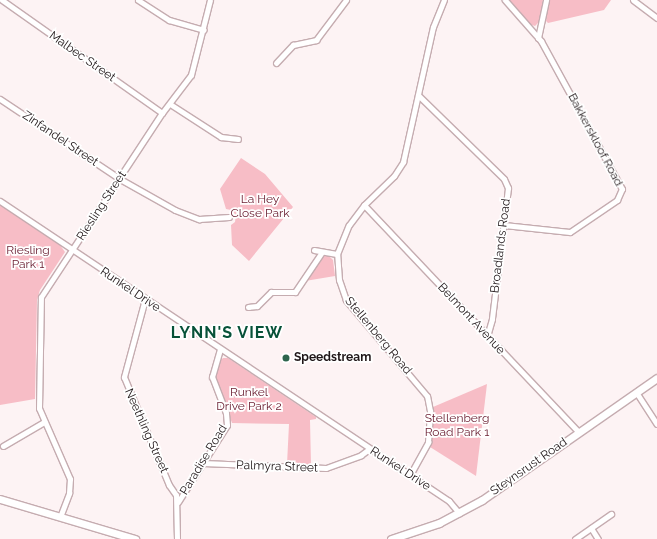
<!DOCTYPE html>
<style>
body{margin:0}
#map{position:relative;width:657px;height:539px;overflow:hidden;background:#fdf3f4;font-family:Raleway,sans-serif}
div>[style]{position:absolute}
.green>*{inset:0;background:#f7bdc6}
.roads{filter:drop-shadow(1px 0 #c5acb0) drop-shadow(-1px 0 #c5acb0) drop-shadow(0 1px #c5acb0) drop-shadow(0 -1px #c5acb0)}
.street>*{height:5px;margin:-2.5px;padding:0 2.5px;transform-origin:2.5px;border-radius:2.5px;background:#fff}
.secondary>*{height:7px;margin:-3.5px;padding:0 3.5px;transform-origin:3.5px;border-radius:3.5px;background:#fff}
.dots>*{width:11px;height:11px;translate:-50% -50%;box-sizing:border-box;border:2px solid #fff;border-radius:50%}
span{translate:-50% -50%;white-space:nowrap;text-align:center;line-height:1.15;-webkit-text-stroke:3.5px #fff;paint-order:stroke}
.street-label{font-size:12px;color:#1f1618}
.park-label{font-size:12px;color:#6d2235}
.poi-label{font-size:12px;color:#1f1618;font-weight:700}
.left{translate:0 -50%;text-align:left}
.district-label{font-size:16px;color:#075239;font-weight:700;letter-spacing:1px}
</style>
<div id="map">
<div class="green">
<i style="clip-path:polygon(508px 0,543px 0,539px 22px,535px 26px,529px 24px)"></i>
<i style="clip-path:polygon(549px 0,611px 0,604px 10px,548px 23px,546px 21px)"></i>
<i style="clip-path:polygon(241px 158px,265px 174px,293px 207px,249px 261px,232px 245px,231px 225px,235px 222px,236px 215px,231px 210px,226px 209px,220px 189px)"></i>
<i style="clip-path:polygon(0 205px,60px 245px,65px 252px,40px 290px,37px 300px,35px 399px,0 405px)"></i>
<i style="clip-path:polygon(328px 255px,333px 260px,335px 276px,305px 281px,321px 257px)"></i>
<i style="clip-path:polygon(223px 358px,228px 358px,316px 417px,316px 419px,310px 420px,311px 465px,287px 464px,289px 424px,232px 423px,216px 379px,219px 362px)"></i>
<i style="clip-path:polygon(487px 384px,476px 476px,430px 447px,433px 407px)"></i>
</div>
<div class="roads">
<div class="street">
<i style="left:2px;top:0;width:196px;rotate:35.2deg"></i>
<i style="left:138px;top:0;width:37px;rotate:33deg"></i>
<i style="left:169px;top:20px;width:36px;rotate:16deg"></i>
<i style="left:633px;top:0;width:30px;rotate:37deg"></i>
<i style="left:538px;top:38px;width:39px;rotate:-78deg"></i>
<i style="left:276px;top:63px;width:25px;rotate:-47deg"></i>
<i style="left:293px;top:45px;width:24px;rotate:-12deg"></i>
<i style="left:316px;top:40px;width:50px;rotate:-53.1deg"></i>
<i style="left:418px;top:95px;width:120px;rotate:44.3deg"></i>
<i style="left:504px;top:179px;width:10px;rotate:66deg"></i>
<i style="left:508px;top:188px;width:132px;rotate:97deg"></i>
<i style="left:492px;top:319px;width:18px;rotate:106deg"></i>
<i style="left:0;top:99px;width:144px;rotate:33.7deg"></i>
<i style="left:120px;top:179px;width:63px;rotate:29.4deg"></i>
<i style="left:175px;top:210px;width:26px;rotate:21deg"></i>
<i style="left:199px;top:219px;width:30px;rotate:-4deg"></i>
<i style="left:170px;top:104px;width:61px;rotate:32.9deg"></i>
<i style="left:221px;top:137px;width:17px;rotate:7deg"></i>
<i style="left:0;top:201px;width:540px;rotate:33.75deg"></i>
<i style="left:449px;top:501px;width:16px;rotate:50deg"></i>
<i style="left:364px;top:205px;width:313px;rotate:46.6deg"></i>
<i style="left:504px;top:225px;width:66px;rotate:6.1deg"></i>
<i style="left:570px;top:232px;width:57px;rotate:-34.2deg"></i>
<i style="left:617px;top:200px;width:12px;rotate:-66deg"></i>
<i style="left:622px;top:189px;width:169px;rotate:-118.7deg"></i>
<i style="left:541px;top:41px;width:55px;rotate:-131.3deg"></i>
<i style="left:314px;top:250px;width:23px;rotate:10deg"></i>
<i style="left:145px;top:299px;width:81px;rotate:105.1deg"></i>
<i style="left:124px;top:377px;width:117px;rotate:67.4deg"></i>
<i style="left:169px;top:485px;width:12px;rotate:55deg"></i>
<i style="left:176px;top:495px;width:44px;rotate:88.7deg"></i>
<i style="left:248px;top:307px;width:9px;rotate:-6deg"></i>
<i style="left:257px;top:306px;width:20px;rotate:-45deg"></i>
<i style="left:271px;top:292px;width:24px"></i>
<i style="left:295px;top:292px;width:48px;rotate:-56deg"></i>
<i style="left:636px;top:392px;width:38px;rotate:57deg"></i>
<i style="left:3px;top:446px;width:48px;rotate:-30.3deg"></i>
<i style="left:203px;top:463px;width:123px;rotate:2.3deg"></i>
<i style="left:326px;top:468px;width:37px;rotate:-20deg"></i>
<i style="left:361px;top:455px;width:10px;rotate:-37deg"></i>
<i style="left:410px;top:475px;width:38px;rotate:-61deg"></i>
<i style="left:428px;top:442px;width:31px;rotate:-86deg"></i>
<i style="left:430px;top:411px;width:15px;rotate:-101deg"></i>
<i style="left:427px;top:396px;width:126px;rotate:-130.2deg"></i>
<i style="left:346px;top:300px;width:21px;rotate:-109deg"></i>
<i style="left:339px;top:280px;width:26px;rotate:-94deg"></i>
<i style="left:337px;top:254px;width:31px;rotate:-68deg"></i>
<i style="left:349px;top:225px;width:25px;rotate:-53deg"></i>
<i style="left:364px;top:205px;width:42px;rotate:-44deg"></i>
<i style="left:394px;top:176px;width:17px;rotate:-57deg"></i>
<i style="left:403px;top:162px;width:138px;rotate:-77.5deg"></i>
<i style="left:433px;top:27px;width:29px;rotate:-68deg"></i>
<i style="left:178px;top:502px;width:91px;rotate:-57.5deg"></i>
<i style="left:227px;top:425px;width:12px;rotate:-95deg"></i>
<i style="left:226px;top:413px;width:39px;rotate:-111deg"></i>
<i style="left:212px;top:377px;width:29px;rotate:-74deg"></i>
<i style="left:60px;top:517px;width:26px;rotate:-69deg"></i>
<i style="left:69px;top:493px;width:14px;rotate:-86deg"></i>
<i style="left:70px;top:479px;width:77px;rotate:-113.6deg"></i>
<i style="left:39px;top:408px;width:111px;rotate:-89deg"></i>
<i style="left:41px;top:297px;width:220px;rotate:-56.7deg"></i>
<i style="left:162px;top:113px;width:48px;rotate:-52.7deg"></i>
<i style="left:191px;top:75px;width:77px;rotate:-75.8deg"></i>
<i style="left:591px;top:528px;width:13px;rotate:58deg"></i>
<i style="left:575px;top:539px;width:44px;rotate:-34.8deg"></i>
</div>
<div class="secondary">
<i style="left:0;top:499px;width:141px;rotate:16.5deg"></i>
<i style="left:391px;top:539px;width:51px;rotate:-18.4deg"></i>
<i style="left:439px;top:523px;width:49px;rotate:-28.1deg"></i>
<i style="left:482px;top:500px;width:213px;rotate:-34.9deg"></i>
</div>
</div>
<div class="dots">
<i style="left:286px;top:358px;background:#2d654d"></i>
</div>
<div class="street-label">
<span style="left:82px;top:57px;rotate:35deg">Malbec Street</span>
<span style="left:60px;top:139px;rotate:34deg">Zinfandel Street</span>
<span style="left:595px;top:140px;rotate:62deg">Bakkerskloof Road</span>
<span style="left:102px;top:206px;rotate:-57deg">Riesling Street</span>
<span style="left:501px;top:246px;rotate:-83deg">Broadlands Road</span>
<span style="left:130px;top:290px;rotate:34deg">Runkel Drive</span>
<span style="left:471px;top:319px;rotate:47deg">Belmont Avenue</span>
<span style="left:378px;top:336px;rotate:50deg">Stellenberg Road</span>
<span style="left:146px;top:431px;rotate:66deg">Neethling Street</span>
<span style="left:204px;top:460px;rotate:-59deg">Paradise Road</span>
<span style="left:277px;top:467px;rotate:2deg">Palmyra Street</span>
<span style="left:529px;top:467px;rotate:-35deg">Steynsrust Road</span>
<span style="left:400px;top:469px;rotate:33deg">Runkel Drive</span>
</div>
<div class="park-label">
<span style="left:260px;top:207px">La Hey<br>Close Park</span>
<span style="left:28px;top:258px">Riesling<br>Park 1</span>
<span style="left:249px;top:400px">Runkel<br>Drive Park 2</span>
<span style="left:457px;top:426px">Stellenberg<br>Road Park 1</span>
</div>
<div class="poi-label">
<span class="left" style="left:294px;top:358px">Speedstream</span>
</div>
<div class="district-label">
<span style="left:227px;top:333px">LYNN'S VIEW</span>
</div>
</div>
